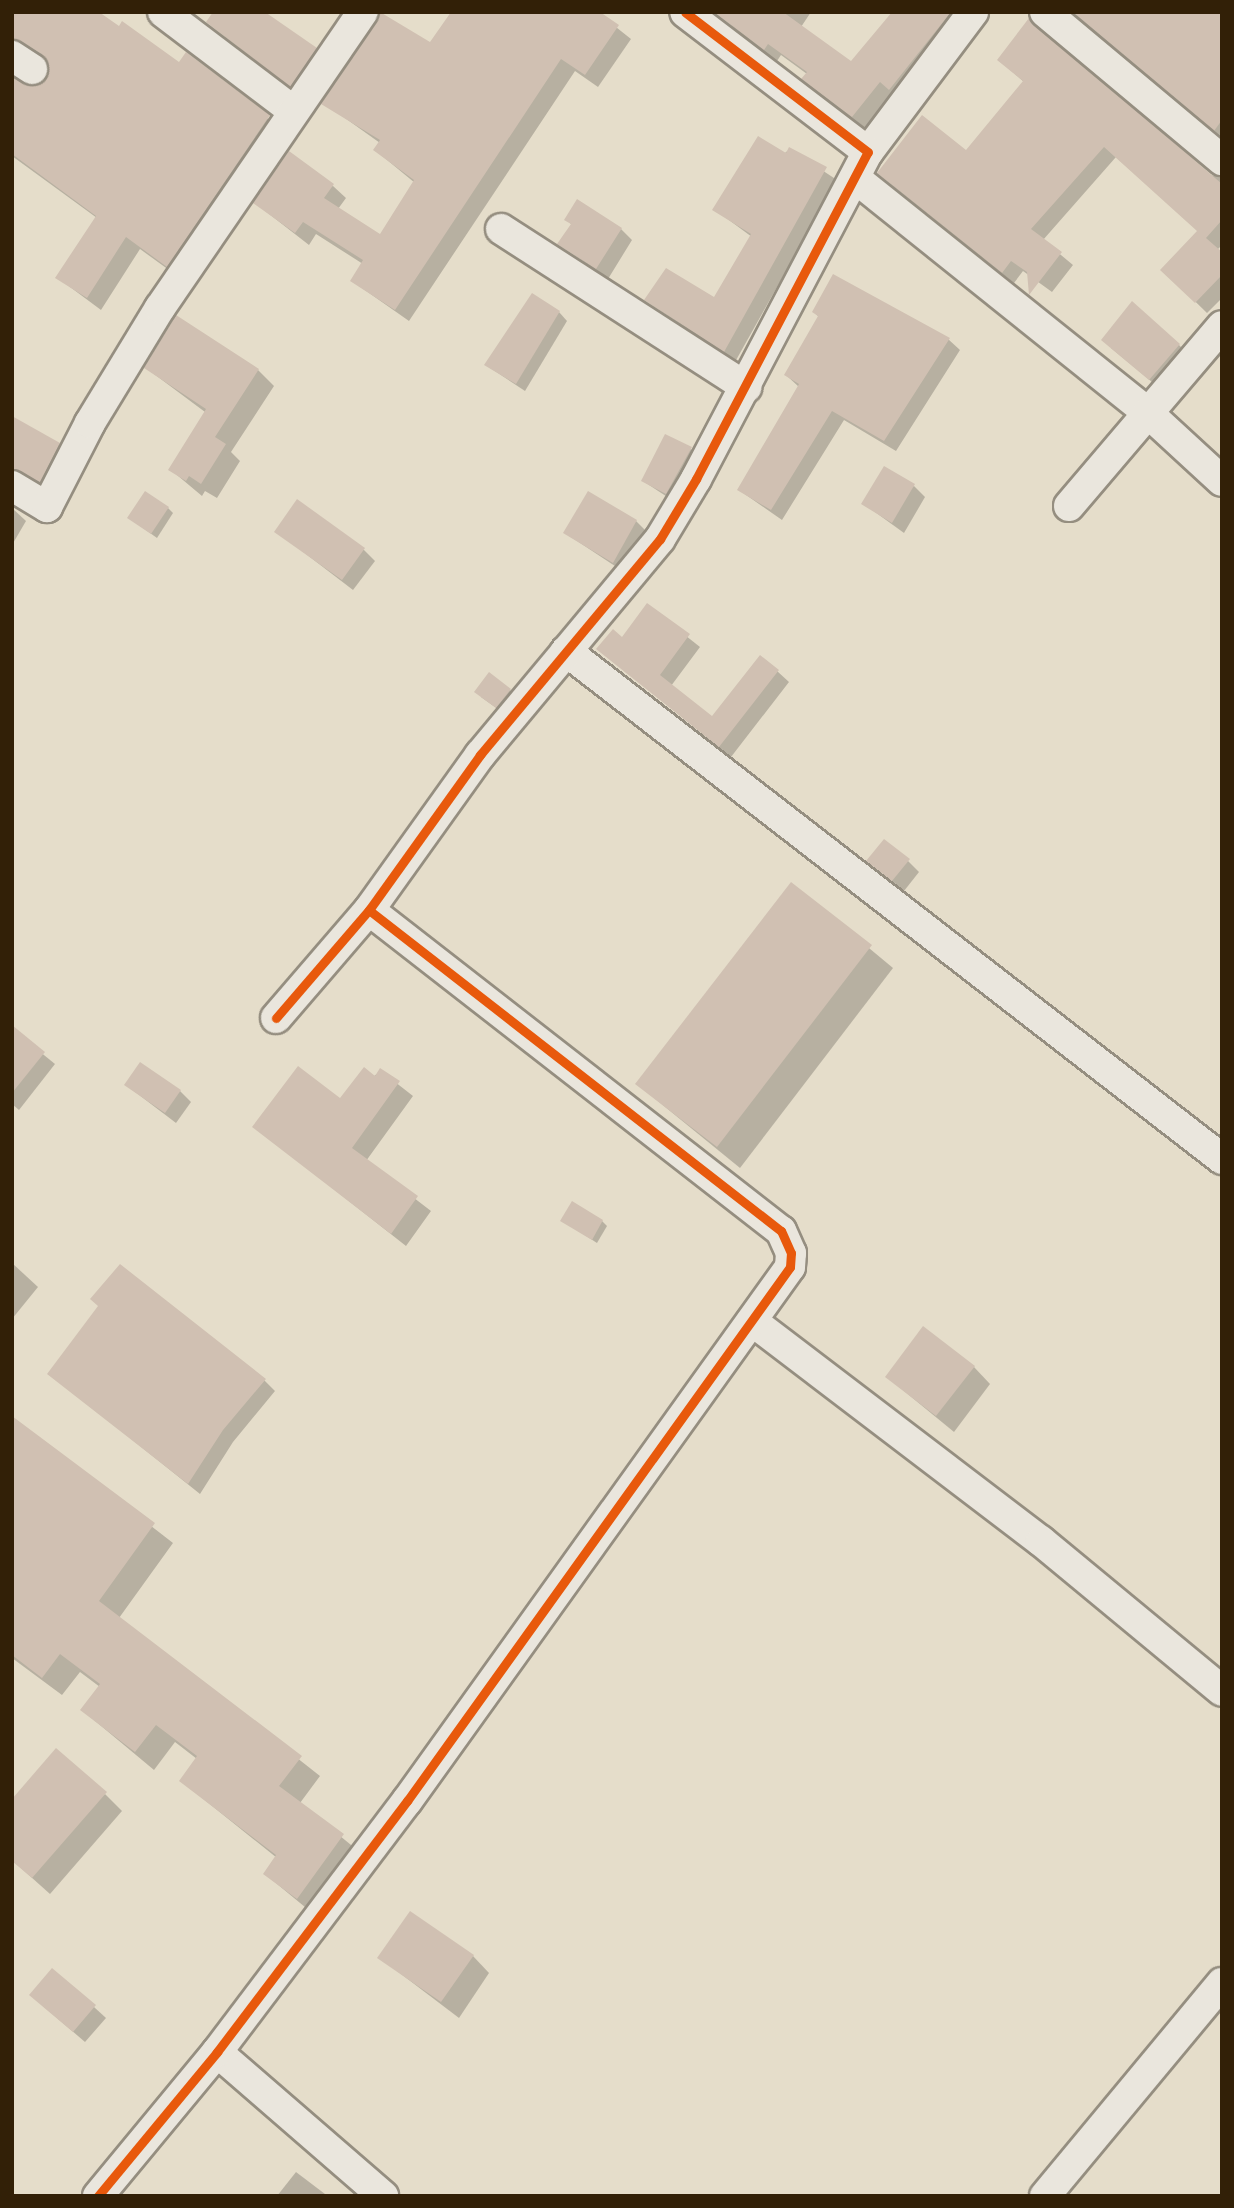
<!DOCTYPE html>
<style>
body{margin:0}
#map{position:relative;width:1234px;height:2208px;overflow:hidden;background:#e5ddca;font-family:"Sorts Mill Goudy",serif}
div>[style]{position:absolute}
.shadow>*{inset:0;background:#0003}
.building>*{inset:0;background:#d0c0b2}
.roads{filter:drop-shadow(2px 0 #958e80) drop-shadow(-2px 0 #958e80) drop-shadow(0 2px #958e80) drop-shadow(0 -2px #958e80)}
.minor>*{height:30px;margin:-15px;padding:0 15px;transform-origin:15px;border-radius:15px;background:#eae6dd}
.cycleway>*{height:9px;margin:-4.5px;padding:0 4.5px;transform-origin:4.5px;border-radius:4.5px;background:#e8590c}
span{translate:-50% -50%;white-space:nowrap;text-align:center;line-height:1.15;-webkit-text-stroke:7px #f6ecd5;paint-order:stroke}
.frame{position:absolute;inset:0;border:14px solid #322007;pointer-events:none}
</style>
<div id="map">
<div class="shadow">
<i style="clip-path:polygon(12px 12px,179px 65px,186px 54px,282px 130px,180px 278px,140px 249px,101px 310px,58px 278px,97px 218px,12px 156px,12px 78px,30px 88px,48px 80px,49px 65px,28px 51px,12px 59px)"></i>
<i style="clip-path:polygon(597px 12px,631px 39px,598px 87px,575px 71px,409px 321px,352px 281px,363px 264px,316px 234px,309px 245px,255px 203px,333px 186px,346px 198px,338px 209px,380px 237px,415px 183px,375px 150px,380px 143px,324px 103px,430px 45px)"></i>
<i style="clip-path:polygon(732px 12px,811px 12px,801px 27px,851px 63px,894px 12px,972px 12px,902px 101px,893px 93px,865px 128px,815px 91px,803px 79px,807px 74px,781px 55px,777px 61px,739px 32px,726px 20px)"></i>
<i style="clip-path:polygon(1074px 12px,1222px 12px,1222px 137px,1079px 18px)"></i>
<i style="clip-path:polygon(208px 22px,316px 49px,329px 62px,304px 98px)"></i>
<i style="clip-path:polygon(999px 60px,1210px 175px,1222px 177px,1222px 245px,1217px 250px,1222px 255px,1222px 298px,1207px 313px,1163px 270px,1199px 231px,1116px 157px,1043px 240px,1073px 265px,1052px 292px,1023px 271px,1014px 283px,891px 184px,966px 152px,1024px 82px)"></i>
<i style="clip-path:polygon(790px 149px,837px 180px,735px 362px,646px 300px,715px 300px,752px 237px,714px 209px)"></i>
<i style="clip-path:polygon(566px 219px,621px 229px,632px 240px,608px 279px,560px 244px,572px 225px)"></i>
<i style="clip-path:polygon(559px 312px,567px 321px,525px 391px,486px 365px)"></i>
<i style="clip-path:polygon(814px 312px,948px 339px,960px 350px,896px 451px,844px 420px,782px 520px,739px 490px,799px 387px,786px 375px,819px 317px)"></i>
<i style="clip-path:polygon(177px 317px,258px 370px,274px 386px,231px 452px,240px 461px,217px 498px,205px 491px,202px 496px,171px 470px,205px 412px,146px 368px)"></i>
<i style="clip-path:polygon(1179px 345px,1187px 353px,1158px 387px,1111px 348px)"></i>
<i style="clip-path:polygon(12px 418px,59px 445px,76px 462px,57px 498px,12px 484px)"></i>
<i style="clip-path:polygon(691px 449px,702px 460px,678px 504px,643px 481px)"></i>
<i style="clip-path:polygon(914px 486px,925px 497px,904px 533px,864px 504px)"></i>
<i style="clip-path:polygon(12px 508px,26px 521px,12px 545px)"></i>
<i style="clip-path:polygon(168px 508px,173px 513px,157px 538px,129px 518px)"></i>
<i style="clip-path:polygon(636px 521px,647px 532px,624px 572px,565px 533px)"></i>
<i style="clip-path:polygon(276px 531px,364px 550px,375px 561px,353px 590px)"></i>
<i style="clip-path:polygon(647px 605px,700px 647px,671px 686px,712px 718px,777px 671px,789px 682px,731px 757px,598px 649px,622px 639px)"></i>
<i style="clip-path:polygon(510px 690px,515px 695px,502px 712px,481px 697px)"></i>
<i style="clip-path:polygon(868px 861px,908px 861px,919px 872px,904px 891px)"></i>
<i style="clip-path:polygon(792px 884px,893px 968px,740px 1168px,637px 1084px)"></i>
<i style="clip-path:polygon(12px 1029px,55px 1064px,19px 1110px,12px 1104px)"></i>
<i style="clip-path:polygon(381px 1071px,413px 1096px,366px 1161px,431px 1211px,406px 1246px,255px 1127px,341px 1100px)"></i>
<i style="clip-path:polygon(126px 1085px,180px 1091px,191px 1102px,176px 1123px)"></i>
<i style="clip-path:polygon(563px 1221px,602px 1221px,607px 1226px,597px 1243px)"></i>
<i style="clip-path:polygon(12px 1263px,38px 1287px,12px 1319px)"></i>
<i style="clip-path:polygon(100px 1307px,264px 1380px,275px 1391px,233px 1442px,200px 1494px,49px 1373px)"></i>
<i style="clip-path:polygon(974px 1367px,990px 1384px,954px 1432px,887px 1377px)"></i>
<i style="clip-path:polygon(12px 1418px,173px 1543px,119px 1618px,320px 1776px,300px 1803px,362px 1854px,317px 1917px,265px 1874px,277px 1858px,181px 1781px,197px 1759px,175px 1742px,154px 1770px,82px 1710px,100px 1687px,80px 1672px,62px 1695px,12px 1658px)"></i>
<i style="clip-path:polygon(105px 1794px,122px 1811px,50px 1894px,12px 1860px)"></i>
<i style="clip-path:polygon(473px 1956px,489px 1973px,459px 2018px,380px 1958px)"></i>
<i style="clip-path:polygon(43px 2006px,94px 2007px,106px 2018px,85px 2042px)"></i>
<i style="clip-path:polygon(296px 2172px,325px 2194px,326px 2196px,277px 2196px)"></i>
</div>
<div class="building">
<i style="clip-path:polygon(12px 12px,99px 12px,119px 26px,122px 21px,179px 62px,186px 52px,270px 115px,167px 267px,126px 237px,87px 298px,55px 278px,96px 216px,12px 154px,12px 77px,32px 86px,46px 79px,49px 69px,42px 54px,12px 39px)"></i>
<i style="clip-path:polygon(213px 12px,265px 12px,317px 48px,290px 87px,206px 22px)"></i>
<i style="clip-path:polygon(380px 12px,430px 42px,451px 12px,600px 12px,619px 25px,585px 75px,561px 59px,395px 310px,350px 281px,363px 260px,303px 222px,295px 233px,253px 203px,289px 151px,334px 184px,324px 198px,380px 234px,414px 180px,373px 150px,380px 140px,321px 104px)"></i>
<i style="clip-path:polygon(714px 12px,783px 12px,851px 61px,892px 12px,951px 12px,889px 90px,880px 82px,852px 117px,801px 79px,807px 72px,768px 44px,764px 50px)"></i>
<i style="clip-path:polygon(1073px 12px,1222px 12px,1222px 120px,1214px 131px)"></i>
<i style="clip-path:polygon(1029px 18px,1222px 184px,1222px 220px,1206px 238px,1222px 252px,1222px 275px,1195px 303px,1160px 270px,1197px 231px,1104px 147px,1031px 229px,1062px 252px,1029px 295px,1027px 272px,1011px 261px,1002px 273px,877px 173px,922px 115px,966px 150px,1023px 81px,997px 60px)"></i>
<i style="clip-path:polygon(758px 136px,786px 153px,789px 147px,827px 167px,724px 352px,644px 300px,666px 268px,714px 297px,751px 234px,712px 210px)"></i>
<i style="clip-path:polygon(577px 199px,622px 228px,596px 269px,557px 244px,571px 224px,564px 220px)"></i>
<i style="clip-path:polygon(833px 274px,950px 338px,884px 441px,832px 411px,771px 510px,737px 490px,799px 384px,784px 375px,818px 316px,812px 312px)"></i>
<i style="clip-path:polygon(532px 293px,560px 311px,516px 384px,484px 365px)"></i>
<i style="clip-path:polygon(1132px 301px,1180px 344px,1149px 380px,1101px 340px)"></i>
<i style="clip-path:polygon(176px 315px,259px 369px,215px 437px,226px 444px,201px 484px,189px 476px,186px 481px,168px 470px,206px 409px,144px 368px)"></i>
<i style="clip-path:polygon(12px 416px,60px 443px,40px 482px,12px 469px)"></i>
<i style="clip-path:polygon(665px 434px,692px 447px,666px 494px,641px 481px)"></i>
<i style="clip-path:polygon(884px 466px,915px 484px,892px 523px,861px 504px)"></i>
<i style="clip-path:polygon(145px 491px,169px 507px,151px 534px,127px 518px)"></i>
<i style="clip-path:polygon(588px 491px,637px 520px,613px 563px,563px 533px)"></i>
<i style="clip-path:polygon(297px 499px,365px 548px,342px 580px,274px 532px)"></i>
<i style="clip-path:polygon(647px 603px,690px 634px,660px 675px,712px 716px,760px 655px,779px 670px,719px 747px,596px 649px,613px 629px,622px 637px)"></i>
<i style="clip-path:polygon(489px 672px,511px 689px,496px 708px,474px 692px)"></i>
<i style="clip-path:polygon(884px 839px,910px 859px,892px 881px,866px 861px)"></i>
<i style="clip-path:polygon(791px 882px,872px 945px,717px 1147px,635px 1084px)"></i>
<i style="clip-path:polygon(12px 1025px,45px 1052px,12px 1093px)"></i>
<i style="clip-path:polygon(140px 1062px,181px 1090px,165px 1113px,124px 1085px)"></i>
<i style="clip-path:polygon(298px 1066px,340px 1098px,364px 1067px,375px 1076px,380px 1068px,400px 1081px,352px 1148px,418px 1196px,391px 1234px,252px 1127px)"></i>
<i style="clip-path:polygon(572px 1201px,603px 1220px,592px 1240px,560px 1221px)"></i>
<i style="clip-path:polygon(120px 1264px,266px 1379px,223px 1430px,188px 1484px,47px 1374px,98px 1306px,90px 1299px)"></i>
<i style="clip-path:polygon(923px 1326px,975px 1366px,936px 1416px,885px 1377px)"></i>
<i style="clip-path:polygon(12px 1416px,155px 1523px,99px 1601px,302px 1756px,279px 1786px,344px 1834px,297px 1899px,263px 1874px,276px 1855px,179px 1781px,197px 1756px,156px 1725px,135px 1752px,80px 1710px,100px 1684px,60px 1654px,42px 1678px,12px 1655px)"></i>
<i style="clip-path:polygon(56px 1748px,107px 1792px,32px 1878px,12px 1861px,12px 1799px)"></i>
<i style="clip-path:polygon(410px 1911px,474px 1955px,441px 2002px,377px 1958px)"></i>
<i style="clip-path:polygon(52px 1968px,96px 2005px,73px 2032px,29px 1995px)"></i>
</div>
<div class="roads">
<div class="minor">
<i style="left:163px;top:12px;width:162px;rotate:37.2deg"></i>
<i style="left:1045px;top:12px;width:231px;rotate:39.9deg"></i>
<i style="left:12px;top:56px;width:24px;rotate:33deg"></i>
<i style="left:868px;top:152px;width:175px;rotate:-53.1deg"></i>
<i style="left:855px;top:178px;width:376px;rotate:38.7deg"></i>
<i style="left:1148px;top:413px;width:100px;rotate:42.6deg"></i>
<i style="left:501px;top:229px;width:292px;rotate:32.8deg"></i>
<i style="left:12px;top:486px;width:41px;rotate:31deg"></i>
<i style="left:47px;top:507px;width:94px;rotate:-62.9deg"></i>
<i style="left:90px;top:423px;width:135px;rotate:-58.7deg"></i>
<i style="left:160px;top:308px;width:359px;rotate:-55.6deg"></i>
<i style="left:1069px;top:506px;width:236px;rotate:-49.6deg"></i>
<i style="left:566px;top:651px;width:830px;rotate:37.75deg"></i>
<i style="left:276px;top:1018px;width:143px;rotate:-49.3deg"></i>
<i style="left:369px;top:910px;width:191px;rotate:-54.4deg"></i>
<i style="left:480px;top:755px;width:281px;rotate:-50.2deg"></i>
<i style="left:660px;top:539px;width:70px;rotate:-59deg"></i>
<i style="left:696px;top:479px;width:369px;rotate:-62.3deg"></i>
<i style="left:868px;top:152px;width:230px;rotate:-142.6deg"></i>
<i style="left:752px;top:1321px;width:363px;rotate:37.3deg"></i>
<i style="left:1041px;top:1541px;width:235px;rotate:39.6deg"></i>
<i style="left:217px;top:2052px;width:220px;rotate:40.9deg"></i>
<i style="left:98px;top:2196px;width:187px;rotate:-50.4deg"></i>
<i style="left:217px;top:2052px;width:315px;rotate:-52.9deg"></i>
<i style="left:407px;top:1801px;width:657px;rotate:-54.35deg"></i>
<i style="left:790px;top:1267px;width:14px;rotate:-86deg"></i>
<i style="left:791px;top:1253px;width:24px;rotate:-114deg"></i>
<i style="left:781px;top:1231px;width:522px;rotate:-142.08deg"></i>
<i style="left:1045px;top:2196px;width:277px;rotate:-50.3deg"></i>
</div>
</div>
<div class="cycleway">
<i style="left:276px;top:1018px;width:143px;rotate:-49.3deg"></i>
<i style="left:369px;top:910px;width:191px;rotate:-54.4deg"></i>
<i style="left:480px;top:755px;width:281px;rotate:-50.2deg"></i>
<i style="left:660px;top:539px;width:70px;rotate:-59deg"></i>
<i style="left:696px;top:479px;width:369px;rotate:-62.3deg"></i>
<i style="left:868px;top:152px;width:230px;rotate:-142.6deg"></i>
<i style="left:98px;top:2196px;width:187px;rotate:-50.4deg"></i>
<i style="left:217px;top:2052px;width:315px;rotate:-52.9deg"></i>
<i style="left:407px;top:1801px;width:657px;rotate:-54.35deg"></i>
<i style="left:790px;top:1267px;width:14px;rotate:-86deg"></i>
<i style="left:791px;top:1253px;width:24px;rotate:-114deg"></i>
<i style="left:781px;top:1231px;width:522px;rotate:-142.08deg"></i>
</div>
<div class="frame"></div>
</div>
